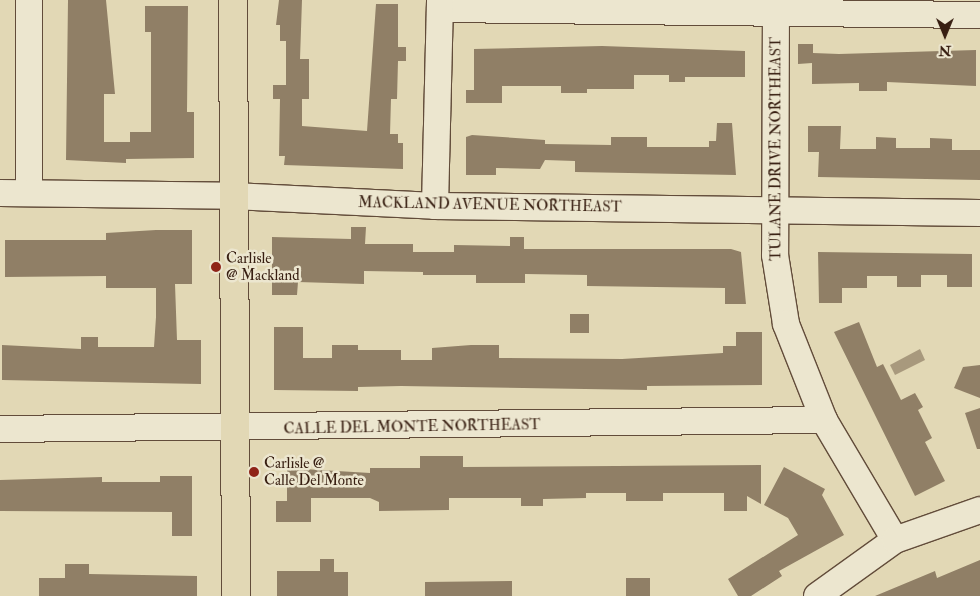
<!DOCTYPE html>
<style>
body{margin:0}
#map{position:relative;width:980px;height:596px;overflow:hidden;background:#e2d8b5;font-family:"IM FELL Double Pica",serif}
div>[style]{position:absolute}
.water>*{inset:0;background:#a8997d}
.building>*{inset:0;background:#907f66}
.roads{filter:drop-shadow(1px 0 #624c3a) drop-shadow(-1px 0 #624c3a) drop-shadow(0 1px #624c3a) drop-shadow(0 -1px #624c3a)}
.minor>*{height:26px;margin:-13px;padding:0 13px;transform-origin:13px;border-radius:13px;background:#ece6cf}
.major>*{height:28px;margin:-14px;padding:0 14px;transform-origin:14px;border-radius:14px;background:#e2d8b5}
.dots>*{width:14px;height:14px;translate:-50% -50%;box-sizing:border-box;border:2px solid #ece6cf;border-radius:50%}
span{translate:-50% -50%;white-space:nowrap;text-align:center;line-height:1.15;-webkit-text-stroke:5px #ece6cf;paint-order:stroke}
.street-label{font-size:15px;color:#371e11}
.poi-label{font-size:15px;color:#371e11}
.left{translate:0 -50%;text-align:left}
.north{position:absolute;left:920px;top:10px;width:50px;height:50px;-webkit-text-stroke:4px #ece6cf;paint-order:stroke;rotate:180deg;font-size:14px;font-weight:700;line-height:20px;text-align:center;color:#371e11}
.north::after{content:'';display:block;margin:auto;width:18px;height:22px;background:#371e11;clip-path:polygon(50% 0,100% 100%,50% 72%,0 100%)}
</style>
<div id="map">
<div class="water">
<i style="clip-path:polygon(920px 349px,925px 360px,895px 375px,890px 365px)"></i>
</div>
<div class="building">
<i style="clip-path:polygon(68px 0,106px 0,115px 94px,104px 94px,104px 142px,130px 142px,130px 132px,151px 132px,151px 32px,145px 32px,145px 6px,188px 6px,187px 112px,194px 112px,194px 158px,126px 159px,126px 163px,66px 160px)"></i>
<i style="clip-path:polygon(279px 0,302px 0,300px 59px,309px 59px,309px 99px,302px 99px,302px 126px,367px 131px,376px 4px,398px 4px,398px 47px,406px 47px,406px 61px,398px 61px,397px 99px,391px 99px,390px 134px,398px 134px,398px 143px,403px 143px,403px 169px,284px 165px,285px 156px,279px 156px,280px 99px,273px 99px,273px 85px,286px 85px,286px 41px,280px 41px,280px 25px,276px 25px)"></i>
<i style="clip-path:polygon(798px 44px,813px 44px,813px 53px,839px 54px,976px 50px,976px 86px,887px 82px,887px 91px,859px 91px,859px 83px,812px 84px,812px 63px,798px 64px)"></i>
<i style="clip-path:polygon(602px 46px,745px 51px,745px 77px,685px 77px,685px 82px,669px 82px,669px 75px,634px 75px,634px 89px,587px 89px,587px 93px,561px 93px,561px 86px,502px 86px,502px 103px,466px 103px,466px 90px,474px 90px,474px 49px)"></i>
<i style="clip-path:polygon(717px 123px,732px 123px,736px 175px,575px 172px,575px 161px,545px 160px,540px 169px,496px 168px,496px 175px,466px 175px,466px 137px,472px 135px,545px 140px,545px 144px,611px 145px,611px 137px,647px 137px,647px 147px,709px 147px,709px 141px,716px 141px)"></i>
<i style="clip-path:polygon(808px 126px,841px 126px,840px 149px,876px 149px,876px 137px,896px 138px,896px 148px,930px 148px,930px 138px,952px 139px,952px 150px,980px 150px,980px 180px,818px 177px,819px 152px,808px 152px)"></i>
<i style="clip-path:polygon(351px 227px,366px 227px,365px 244px,413px 244px,413px 252px,454px 252px,454px 245px,510px 246px,510px 237px,524px 237px,524px 249px,731px 249px,741px 252px,746px 304px,725px 304px,725px 288px,587px 286px,587px 275px,525px 274px,525px 283px,476px 283px,476px 275px,423px 275px,423px 272px,364px 271px,364px 284px,298px 282px,297px 295px,272px 295px,272px 237px,351px 239px)"></i>
<i style="clip-path:polygon(156px 230px,192px 230px,192px 284px,175px 284px,177px 340px,201px 340px,201px 384px,2px 380px,2px 345px,81px 349px,81px 337px,98px 337px,98px 347px,154px 347px,156px 317px,156px 288px,106px 288px,106px 276px,5px 277px,5px 240px,106px 240px,106px 233px)"></i>
<i style="clip-path:polygon(818px 252px,972px 254px,972px 287px,947px 287px,947px 275px,921px 275px,921px 287px,897px 287px,897px 276px,867px 276px,867px 288px,842px 288px,842px 303px,819px 303px)"></i>
<i style="clip-path:polygon(570px 314px,589px 314px,589px 333px,570px 333px)"></i>
<i style="clip-path:polygon(859px 322px,877px 367px,883px 364px,901px 400px,915px 393px,923px 407px,918px 410px,932px 438px,925px 442px,945px 481px,915px 496px,834px 332px)"></i>
<i style="clip-path:polygon(274px 327px,303px 327px,303px 358px,332px 358px,332px 345px,358px 345px,358px 350px,401px 350px,401px 360px,432px 360px,432px 348px,471px 345px,499px 345px,499px 358px,622px 359px,723px 353px,723px 346px,736px 346px,736px 332px,762px 332px,762px 385px,647px 386px,647px 390px,401px 386px,358px 387px,358px 391px,274px 390px)"></i>
<i style="clip-path:polygon(980px 365px,980px 398px,954px 388px,963px 367px)"></i>
<i style="clip-path:polygon(980px 408px,980px 449px,977px 449px,965px 413px)"></i>
<i style="clip-path:polygon(420px 456px,463px 456px,463px 467px,761px 465px,761px 504px,747px 496px,747px 511px,724px 511px,724px 493px,663px 493px,663px 501px,626px 501px,626px 493px,586px 493px,586px 498px,543px 499px,543px 506px,521px 506px,521px 498px,449px 498px,449px 510px,379px 511px,379px 502px,370px 498px,311px 498px,311px 522px,276px 522px,276px 501px,287px 501px,287px 468px,370px 473px,370px 468px,420px 468px)"></i>
<i style="clip-path:polygon(784px 467px,825px 489px,822px 495px,844px 535px,779px 571px,782px 576px,751px 596px,738px 596px,728px 579px,798px 535px,788px 518px,764px 505px)"></i>
<i style="clip-path:polygon(160px 476px,192px 476px,192px 536px,172px 536px,172px 512px,0 511px,0 480px,102px 477px,102px 482px,160px 482px)"></i>
<i style="clip-path:polygon(320px 559px,334px 559px,334px 572px,348px 572px,348px 596px,277px 596px,277px 571px,320px 571px)"></i>
<i style="clip-path:polygon(980px 560px,980px 596px,875px 596px,935px 571px,937px 578px)"></i>
<i style="clip-path:polygon(65px 564px,89px 564px,89px 574px,197px 576px,197px 596px,39px 596px,39px 578px,65px 578px)"></i>
<i style="clip-path:polygon(626px 578px,650px 578px,650px 596px,626px 596px)"></i>
<i style="clip-path:polygon(512px 581px,512px 596px,425px 596px,425px 582px)"></i>
</div>
<div class="roads">
<div class="minor">
<i style="left:776px;top:0;width:255px;rotate:90.2deg"></i>
<i style="left:775px;top:255px;width:70px;rotate:80.9deg"></i>
<i style="left:786px;top:324px;width:103px;rotate:68.4deg"></i>
<i style="left:824px;top:420px;width:139px;rotate:59.4deg"></i>
<i style="left:440px;top:9px;width:540px;rotate:0.64deg"></i>
<i style="left:29px;top:192px;width:192px;rotate:-90deg"></i>
<i style="left:0;top:193px;width:233px;rotate:0.7deg"></i>
<i style="left:233px;top:196px;width:202px;rotate:2.8deg"></i>
<i style="left:435px;top:206px;width:545px;rotate:0.74deg"></i>
<i style="left:435px;top:206px;width:206px;rotate:-88.6deg"></i>
<i style="left:0;top:429px;width:824px;rotate:-0.63deg"></i>
<i style="left:817px;top:596px;width:96px;rotate:-35.7deg"></i>
<i style="left:895px;top:540px;width:90px;rotate:-19.4deg"></i>
</div>
<div class="major">
<i style="left:233px;top:0;width:596px;rotate:89.71deg"></i>
</div>
</div>
<div class="dots">
<i style="left:216px;top:267px;background:#8f2418"></i>
<i style="left:254px;top:472px;background:#8f2418"></i>
</div>
<div class="street-label">
<span style="left:776px;top:149px;rotate:-90deg">TULANE DRIVE NORTHEAST</span>
<span style="left:490px;top:205px;rotate:1deg">MACKLAND AVENUE NORTHEAST</span>
<span style="left:412px;top:427px;rotate:-1deg">CALLE DEL MONTE NORTHEAST</span>
</div>
<div class="poi-label">
<span class="left" style="left:226px;top:267px">Carlisle<br>@ Mackland</span>
<span class="left" style="left:264px;top:472px">Carlisle @<br>Calle Del Monte</span>
</div>
<div class="north">N</div>
</div>
